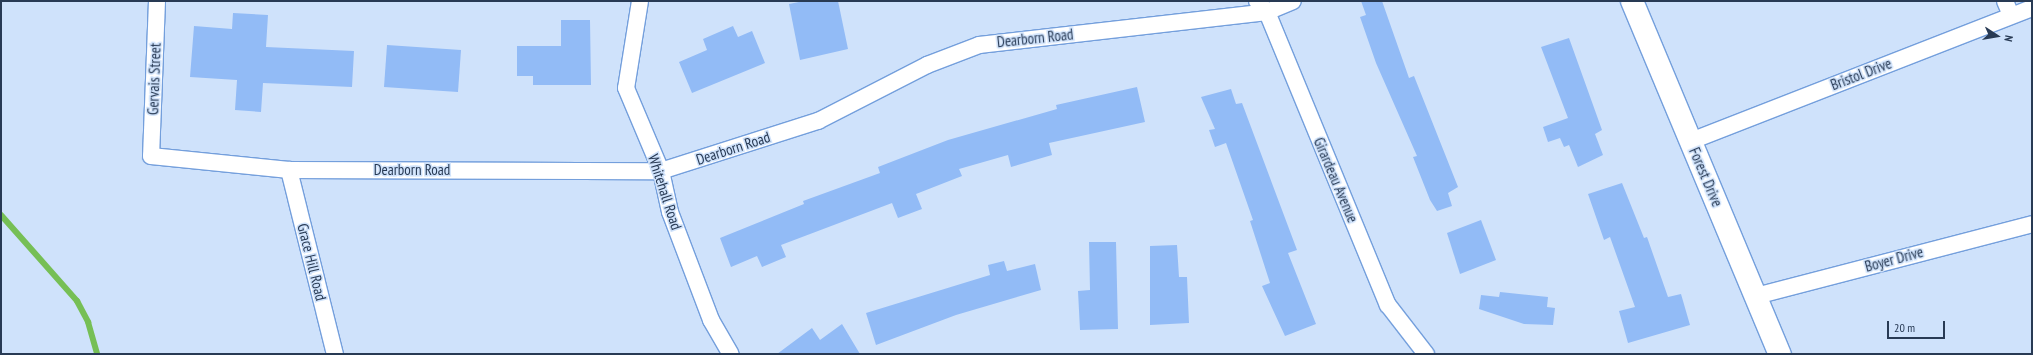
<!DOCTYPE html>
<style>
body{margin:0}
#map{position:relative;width:2033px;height:355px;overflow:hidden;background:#cfe2fb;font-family:"PT Sans Narrow",sans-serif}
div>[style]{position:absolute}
.stream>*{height:6px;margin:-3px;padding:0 3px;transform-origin:3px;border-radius:3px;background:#76bf55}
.building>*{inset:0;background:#92bbf6}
.roads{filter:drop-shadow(1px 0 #749fdc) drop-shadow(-1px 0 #749fdc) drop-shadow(0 1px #749fdc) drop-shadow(0 -1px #749fdc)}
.minor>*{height:16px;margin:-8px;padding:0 8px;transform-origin:8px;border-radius:8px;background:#fff}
.secondary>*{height:22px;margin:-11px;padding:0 11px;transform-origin:11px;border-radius:11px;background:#fff}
span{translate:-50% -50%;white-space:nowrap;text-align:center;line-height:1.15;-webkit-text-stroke:3px #cfe2fb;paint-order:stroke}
.street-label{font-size:15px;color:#283a54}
.frame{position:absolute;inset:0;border:2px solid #283a54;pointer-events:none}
.north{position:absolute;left:1977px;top:16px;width:40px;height:40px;-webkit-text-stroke:3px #cfe2fb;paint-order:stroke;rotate:102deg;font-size:11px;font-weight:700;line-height:16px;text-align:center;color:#283a54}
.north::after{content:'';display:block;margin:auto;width:14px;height:18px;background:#283a54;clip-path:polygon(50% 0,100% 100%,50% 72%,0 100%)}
.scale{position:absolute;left:1887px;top:321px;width:58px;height:18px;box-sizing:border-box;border:2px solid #283a54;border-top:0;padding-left:5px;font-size:12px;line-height:14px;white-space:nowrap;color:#283a54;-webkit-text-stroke:3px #cfe2fb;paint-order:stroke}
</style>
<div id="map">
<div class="stream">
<i style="left:1px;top:215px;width:115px;rotate:48.5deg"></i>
<i style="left:77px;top:301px;width:24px;rotate:62deg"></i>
<i style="left:88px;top:322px;width:33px;rotate:74deg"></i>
</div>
<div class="building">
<i style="clip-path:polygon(804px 1px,838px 1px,848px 49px,800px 60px,789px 4px)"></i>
<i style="clip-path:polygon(1361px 1px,1382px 1px,1409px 78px,1414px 76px,1458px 187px,1448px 193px,1452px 206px,1437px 211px,1430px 200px,1413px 157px,1417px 156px,1376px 63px,1360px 17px,1366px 15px)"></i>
<i style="clip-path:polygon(233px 13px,268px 15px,266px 47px,354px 51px,352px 87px,263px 83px,261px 112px,235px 110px,237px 80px,190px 77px,194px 26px,232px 29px)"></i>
<i style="clip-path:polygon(561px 20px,590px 20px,591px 85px,533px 85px,533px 76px,517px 76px,517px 46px,561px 46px)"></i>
<i style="clip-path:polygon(733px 26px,738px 37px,752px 31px,765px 63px,692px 93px,679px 62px,707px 50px,703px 39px)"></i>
<i style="clip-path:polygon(1569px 38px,1602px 130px,1595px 134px,1603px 155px,1578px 167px,1569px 145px,1564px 147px,1560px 138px,1548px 142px,1543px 127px,1568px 118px,1541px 47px)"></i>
<i style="clip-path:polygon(387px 45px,461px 50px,458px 92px,384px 87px)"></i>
<i style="clip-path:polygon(1137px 87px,1145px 122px,1049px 143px,1052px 155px,1011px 167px,1008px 155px,959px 169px,962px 176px,916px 194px,922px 209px,898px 218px,892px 203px,781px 245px,786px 257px,762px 267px,757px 256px,731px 267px,720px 238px,804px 204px,803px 201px,880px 173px,878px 167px,948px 140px,1057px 109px,1056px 105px)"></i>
<i style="clip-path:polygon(1231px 89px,1236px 104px,1242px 103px,1282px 210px,1297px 250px,1288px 253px,1316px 324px,1285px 336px,1262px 286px,1270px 283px,1250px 221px,1253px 220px,1226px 143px,1215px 147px,1209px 130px,1215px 129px,1201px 97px)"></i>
<i style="clip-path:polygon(1622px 183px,1644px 238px,1647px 237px,1668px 297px,1681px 294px,1690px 325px,1628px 343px,1619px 311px,1635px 307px,1610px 237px,1604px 240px,1588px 194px)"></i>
<i style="clip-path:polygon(1481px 220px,1496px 260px,1460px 274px,1447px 233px)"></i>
<i style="clip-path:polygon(1089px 242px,1116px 242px,1118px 329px,1080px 330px,1078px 291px,1090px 290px)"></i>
<i style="clip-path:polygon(1177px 245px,1179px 277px,1187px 277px,1189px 323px,1150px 325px,1150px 246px)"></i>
<i style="clip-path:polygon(1004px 261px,1007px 271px,1035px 264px,1041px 290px,956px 315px,876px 345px,866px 313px,990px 275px,988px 265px)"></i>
<i style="clip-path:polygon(1500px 292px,1548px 297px,1547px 307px,1555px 308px,1553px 325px,1524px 324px,1479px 309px,1481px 295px,1499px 297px)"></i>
<i style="clip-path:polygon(842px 324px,860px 354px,777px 354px,812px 328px,820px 340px)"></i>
</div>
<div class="roads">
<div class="minor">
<i style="left:157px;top:1px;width:155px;rotate:92.2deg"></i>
<i style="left:151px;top:156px;width:139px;rotate:5.8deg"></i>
<i style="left:289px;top:170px;width:372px;rotate:0.2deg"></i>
<i style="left:661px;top:171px;width:165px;rotate:-17.7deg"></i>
<i style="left:818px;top:121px;width:123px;rotate:-27.2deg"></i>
<i style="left:927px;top:65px;width:56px;rotate:-21deg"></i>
<i style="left:979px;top:45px;width:290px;rotate:-6.5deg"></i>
<i style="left:1267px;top:12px;width:28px;rotate:-23deg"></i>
<i style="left:640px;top:1px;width:88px;rotate:99.1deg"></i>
<i style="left:626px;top:88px;width:90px;rotate:67.1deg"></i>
<i style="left:661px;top:171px;width:42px;rotate:77.6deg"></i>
<i style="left:670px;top:212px;width:116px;rotate:69.2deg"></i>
<i style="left:711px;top:320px;width:39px;rotate:60deg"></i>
<i style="left:1257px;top:1px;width:15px;rotate:48deg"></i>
<i style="left:1267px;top:12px;width:317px;rotate:67.6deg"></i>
<i style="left:1388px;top:305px;width:62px;rotate:52.2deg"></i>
<i style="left:2005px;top:1px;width:15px;rotate:67deg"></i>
<i style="left:1691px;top:141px;width:366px;rotate:-21.3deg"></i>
<i style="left:289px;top:170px;width:190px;rotate:76deg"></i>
<i style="left:1756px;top:296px;width:285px;rotate:-14.6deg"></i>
</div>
<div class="secondary">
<i style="left:1632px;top:1px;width:383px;rotate:67.3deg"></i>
</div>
</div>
<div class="street-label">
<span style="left:1035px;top:38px;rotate:-6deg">Dearborn Road</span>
<span style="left:1861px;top:74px;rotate:-21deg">Bristol Drive</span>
<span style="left:154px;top:79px;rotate:-88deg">Gervais Street</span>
<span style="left:733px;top:148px;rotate:-18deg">Dearborn Road</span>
<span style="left:412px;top:170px">Dearborn Road</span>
<span style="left:1706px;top:177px;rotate:67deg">Forest Drive</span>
<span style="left:1336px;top:180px;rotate:67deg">Girardeau Avenue</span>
<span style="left:665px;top:192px;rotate:72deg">Whitehall Road</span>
<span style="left:1894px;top:259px;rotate:-15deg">Boyer Drive</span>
<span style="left:312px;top:262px;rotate:76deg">Grace Hill Road</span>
</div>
<div class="frame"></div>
<div class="north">N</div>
<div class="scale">20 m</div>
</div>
